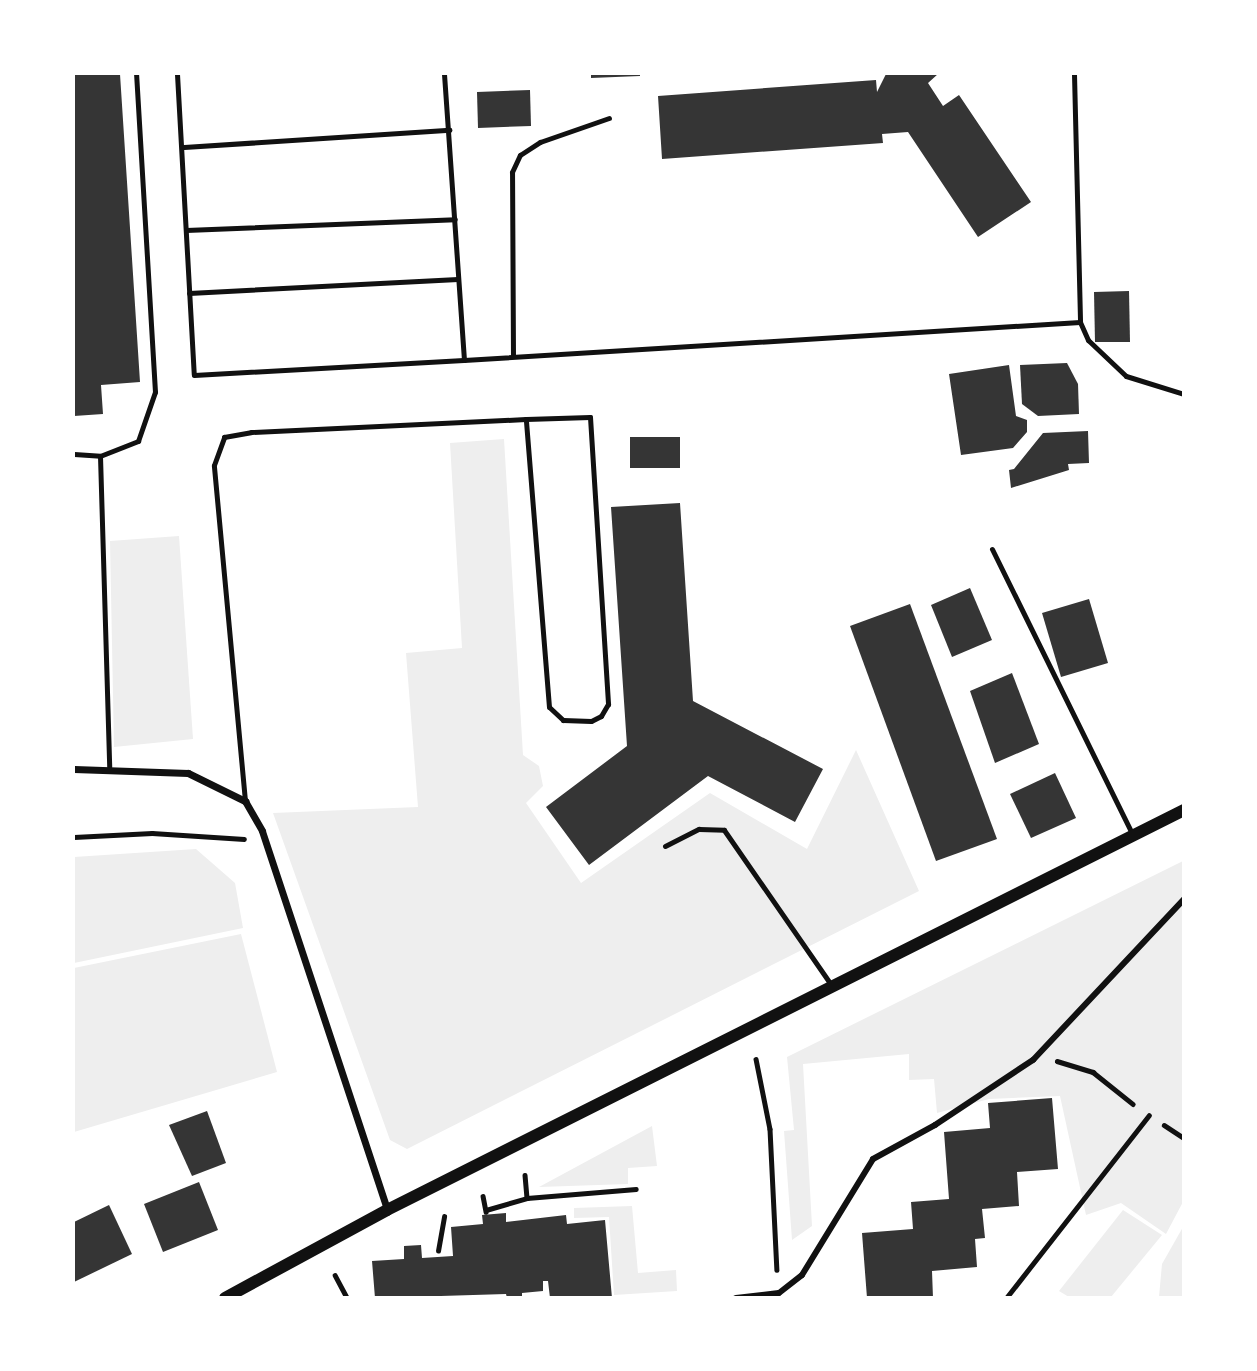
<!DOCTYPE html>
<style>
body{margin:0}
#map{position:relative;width:1257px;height:1371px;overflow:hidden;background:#fff;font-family:"PT Sans",sans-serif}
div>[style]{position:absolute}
.green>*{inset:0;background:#eee}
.building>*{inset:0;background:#353535}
.path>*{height:4.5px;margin:-2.25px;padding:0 2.25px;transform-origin:2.25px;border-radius:2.25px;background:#111}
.service>*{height:5px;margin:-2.5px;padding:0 2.5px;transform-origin:2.5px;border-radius:2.5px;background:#111}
.pedestrian>*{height:6px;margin:-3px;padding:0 3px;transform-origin:3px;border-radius:3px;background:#111}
.minor>*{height:7px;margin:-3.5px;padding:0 3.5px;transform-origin:3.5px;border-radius:3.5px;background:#111}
.tertiary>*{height:12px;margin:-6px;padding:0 6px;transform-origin:6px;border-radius:6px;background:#111}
span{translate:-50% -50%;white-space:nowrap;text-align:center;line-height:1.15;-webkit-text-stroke:6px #fff;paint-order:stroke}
.frame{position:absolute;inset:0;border:75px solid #fff;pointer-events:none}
</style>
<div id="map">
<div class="green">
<i style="clip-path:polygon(504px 439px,523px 755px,539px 766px,543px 786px,526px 803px,581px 883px,710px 793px,807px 849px,856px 750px,919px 891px,407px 1149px,390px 1140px,273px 813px,418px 807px,406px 653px,462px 648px,450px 443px)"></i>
<i style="clip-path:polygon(179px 536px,193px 739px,114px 747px,110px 541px)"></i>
<i style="clip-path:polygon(196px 849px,235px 883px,243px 928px,74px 963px,74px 857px)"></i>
<i style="clip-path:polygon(1183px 861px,1184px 1200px,1166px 1234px,1121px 1203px,1086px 1215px,1060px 1096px,989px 1099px,937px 1113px,934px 1079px,909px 1080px,909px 1054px,803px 1064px,812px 1226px,792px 1240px,784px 1131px,794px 1130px,787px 1057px)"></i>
<i style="clip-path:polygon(241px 934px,277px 1072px,74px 1132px,74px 968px)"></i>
<i style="clip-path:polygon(652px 1126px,657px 1166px,628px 1168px,628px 1184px,539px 1187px)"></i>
<i style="clip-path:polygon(632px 1206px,638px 1273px,676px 1270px,677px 1291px,614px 1295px,609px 1217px,574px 1218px,574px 1208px)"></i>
<i style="clip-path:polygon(1123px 1210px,1162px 1235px,1111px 1297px,1069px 1297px,1059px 1291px)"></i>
<i style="clip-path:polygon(1183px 1227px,1183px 1297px,1159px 1297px,1162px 1264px)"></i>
</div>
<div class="building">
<i style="clip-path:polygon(74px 74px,120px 74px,140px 382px,101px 385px,103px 414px,74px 416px)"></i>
<i style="clip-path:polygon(591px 74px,640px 74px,640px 76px,591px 78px)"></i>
<i style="clip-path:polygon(886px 74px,938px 74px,928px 83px,943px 106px,959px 95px,1031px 202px,978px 237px,908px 132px,882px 134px,883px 143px,662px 159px,658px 96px,876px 80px,877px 92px)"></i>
<i style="clip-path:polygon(530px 90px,531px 126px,478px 128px,477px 92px)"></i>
<i style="clip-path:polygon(1129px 291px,1130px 342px,1095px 342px,1094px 292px)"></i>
<i style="clip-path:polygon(1067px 363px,1078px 384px,1079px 414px,1038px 416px,1022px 404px,1020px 365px)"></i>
<i style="clip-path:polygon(1009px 365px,1016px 416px,1027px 420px,1027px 432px,1013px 448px,961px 455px,949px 374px)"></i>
<i style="clip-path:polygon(1088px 431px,1089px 463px,1068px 464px,1069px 470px,1011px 488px,1009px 470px,1014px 469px,1043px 433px)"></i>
<i style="clip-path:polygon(630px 437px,680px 437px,680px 468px,630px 468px)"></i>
<i style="clip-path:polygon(680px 503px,693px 701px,823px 769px,795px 822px,708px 776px,589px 865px,546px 807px,627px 746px,611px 507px)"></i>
<i style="clip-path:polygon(970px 588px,992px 640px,952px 657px,931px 605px)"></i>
<i style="clip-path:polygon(1089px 599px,1108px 663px,1061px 677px,1042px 613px)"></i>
<i style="clip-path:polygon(910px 604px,997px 839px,936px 861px,850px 626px)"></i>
<i style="clip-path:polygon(1012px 673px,1039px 744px,995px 763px,970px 691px)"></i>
<i style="clip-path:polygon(1055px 773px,1076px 818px,1031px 838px,1010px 794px)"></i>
<i style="clip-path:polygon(1052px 1098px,1058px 1169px,1017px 1172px,1019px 1206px,982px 1209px,985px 1238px,975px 1239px,977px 1267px,932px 1271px,933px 1298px,867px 1298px,862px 1233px,913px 1229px,911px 1202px,949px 1199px,944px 1132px,990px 1128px,988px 1103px)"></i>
<i style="clip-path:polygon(207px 1111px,226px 1163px,192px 1176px,169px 1125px)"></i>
<i style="clip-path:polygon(199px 1182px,218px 1230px,163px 1252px,144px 1204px)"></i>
<i style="clip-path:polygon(109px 1205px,132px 1254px,74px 1282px,74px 1222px)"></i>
<i style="clip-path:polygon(506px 1213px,506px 1222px,566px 1215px,567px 1224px,605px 1220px,612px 1298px,550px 1298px,548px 1281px,543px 1281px,543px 1291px,522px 1293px,522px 1298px,507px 1298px,506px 1294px,375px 1298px,372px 1261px,404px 1259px,404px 1246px,421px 1245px,422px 1258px,453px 1256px,451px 1227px,483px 1224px,482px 1215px)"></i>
</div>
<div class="path">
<i style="left:74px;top:837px;width:78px;rotate:-2.9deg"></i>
<i style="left:152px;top:833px;width:92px;rotate:3.7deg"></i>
<i style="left:756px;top:1059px;width:71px;rotate:78.7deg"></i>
<i style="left:770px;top:1129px;width:141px;rotate:87.2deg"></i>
<i style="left:1057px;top:1061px;width:38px;rotate:17deg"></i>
<i style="left:1093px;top:1072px;width:51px;rotate:38.7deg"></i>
<i style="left:1164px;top:1125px;width:24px;rotate:33deg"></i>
<i style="left:525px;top:1175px;width:23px;rotate:85deg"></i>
<i style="left:483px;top:1196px;width:16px;rotate:79deg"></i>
<i style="left:486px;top:1210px;width:43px;rotate:-16.3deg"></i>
<i style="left:527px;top:1198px;width:109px;rotate:-4.7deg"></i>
<i style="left:438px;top:1251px;width:35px;rotate:-80deg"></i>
<i style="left:335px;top:1275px;width:26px;rotate:62deg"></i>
</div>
<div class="service">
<i style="left:177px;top:74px;width:301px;rotate:86.8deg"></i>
<i style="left:194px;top:375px;width:270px;rotate:-3.2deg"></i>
<i style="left:464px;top:360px;width:287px;rotate:-94deg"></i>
<i style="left:1074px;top:74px;width:248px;rotate:88.6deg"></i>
<i style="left:1080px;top:322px;width:20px;rotate:66deg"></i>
<i style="left:1088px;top:340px;width:52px;rotate:43.5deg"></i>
<i style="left:1126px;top:376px;width:61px;rotate:17.2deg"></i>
<i style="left:184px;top:147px;width:266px;rotate:-3.7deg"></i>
<i style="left:186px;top:230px;width:269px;rotate:-2.3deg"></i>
<i style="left:189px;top:293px;width:269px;rotate:-3deg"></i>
<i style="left:513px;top:356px;width:184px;rotate:-90.3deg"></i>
<i style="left:512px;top:172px;width:19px;rotate:-65deg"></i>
<i style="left:520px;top:155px;width:24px;rotate:-33deg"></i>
<i style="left:540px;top:142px;width:73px;rotate:-19.2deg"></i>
<i style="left:464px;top:360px;width:617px;rotate:-3.53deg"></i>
<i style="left:74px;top:454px;width:26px;rotate:4deg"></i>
<i style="left:100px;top:456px;width:311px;rotate:88.3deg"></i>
<i style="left:100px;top:456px;width:41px;rotate:-21.5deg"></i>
<i style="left:138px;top:441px;width:52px;rotate:-70.9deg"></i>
<i style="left:155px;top:392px;width:319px;rotate:-93.4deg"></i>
<i style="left:992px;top:549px;width:319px;rotate:63.8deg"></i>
<i style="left:245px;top:801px;width:337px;rotate:-95.3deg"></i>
<i style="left:214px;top:465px;width:30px;rotate:-70deg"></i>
<i style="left:224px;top:437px;width:27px;rotate:-10deg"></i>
<i style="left:251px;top:432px;width:275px;rotate:-2.7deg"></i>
<i style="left:526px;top:419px;width:64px;rotate:-1.8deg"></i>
<i style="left:590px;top:417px;width:288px;rotate:86.4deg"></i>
<i style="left:608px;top:704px;width:14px;rotate:120deg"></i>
<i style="left:601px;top:716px;width:11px;rotate:153deg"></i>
<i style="left:591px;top:721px;width:28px;rotate:-178deg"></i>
<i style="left:563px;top:720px;width:19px;rotate:-137deg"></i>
<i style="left:549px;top:707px;width:289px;rotate:-94.6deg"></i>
<i style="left:665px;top:846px;width:38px;rotate:-27deg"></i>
<i style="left:699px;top:829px;width:25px;rotate:2deg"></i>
<i style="left:724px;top:830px;width:190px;rotate:55.3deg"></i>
<i style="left:1006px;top:1298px;width:232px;rotate:-52deg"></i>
</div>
<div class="pedestrian">
<i style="left:736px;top:1298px;width:43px;rotate:-6.6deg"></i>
<i style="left:779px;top:1293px;width:29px;rotate:-38deg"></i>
<i style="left:802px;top:1275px;width:136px;rotate:-58.5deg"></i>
<i style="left:873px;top:1159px;width:71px;rotate:-28.7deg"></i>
<i style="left:935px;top:1125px;width:118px;rotate:-33.6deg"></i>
<i style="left:1033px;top:1060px;width:221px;rotate:-46.8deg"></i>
</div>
<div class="minor">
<i style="left:74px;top:769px;width:114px;rotate:2deg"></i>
<i style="left:188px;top:773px;width:64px;rotate:26.2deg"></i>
<i style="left:245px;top:801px;width:34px;rotate:60deg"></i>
<i style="left:262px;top:831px;width:399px;rotate:71.7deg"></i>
</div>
<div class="tertiary">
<i style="left:225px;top:1298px;width:184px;rotate:-28.5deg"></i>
<i style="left:387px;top:1210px;width:892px;rotate:-26.65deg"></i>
</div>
<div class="frame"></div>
</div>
